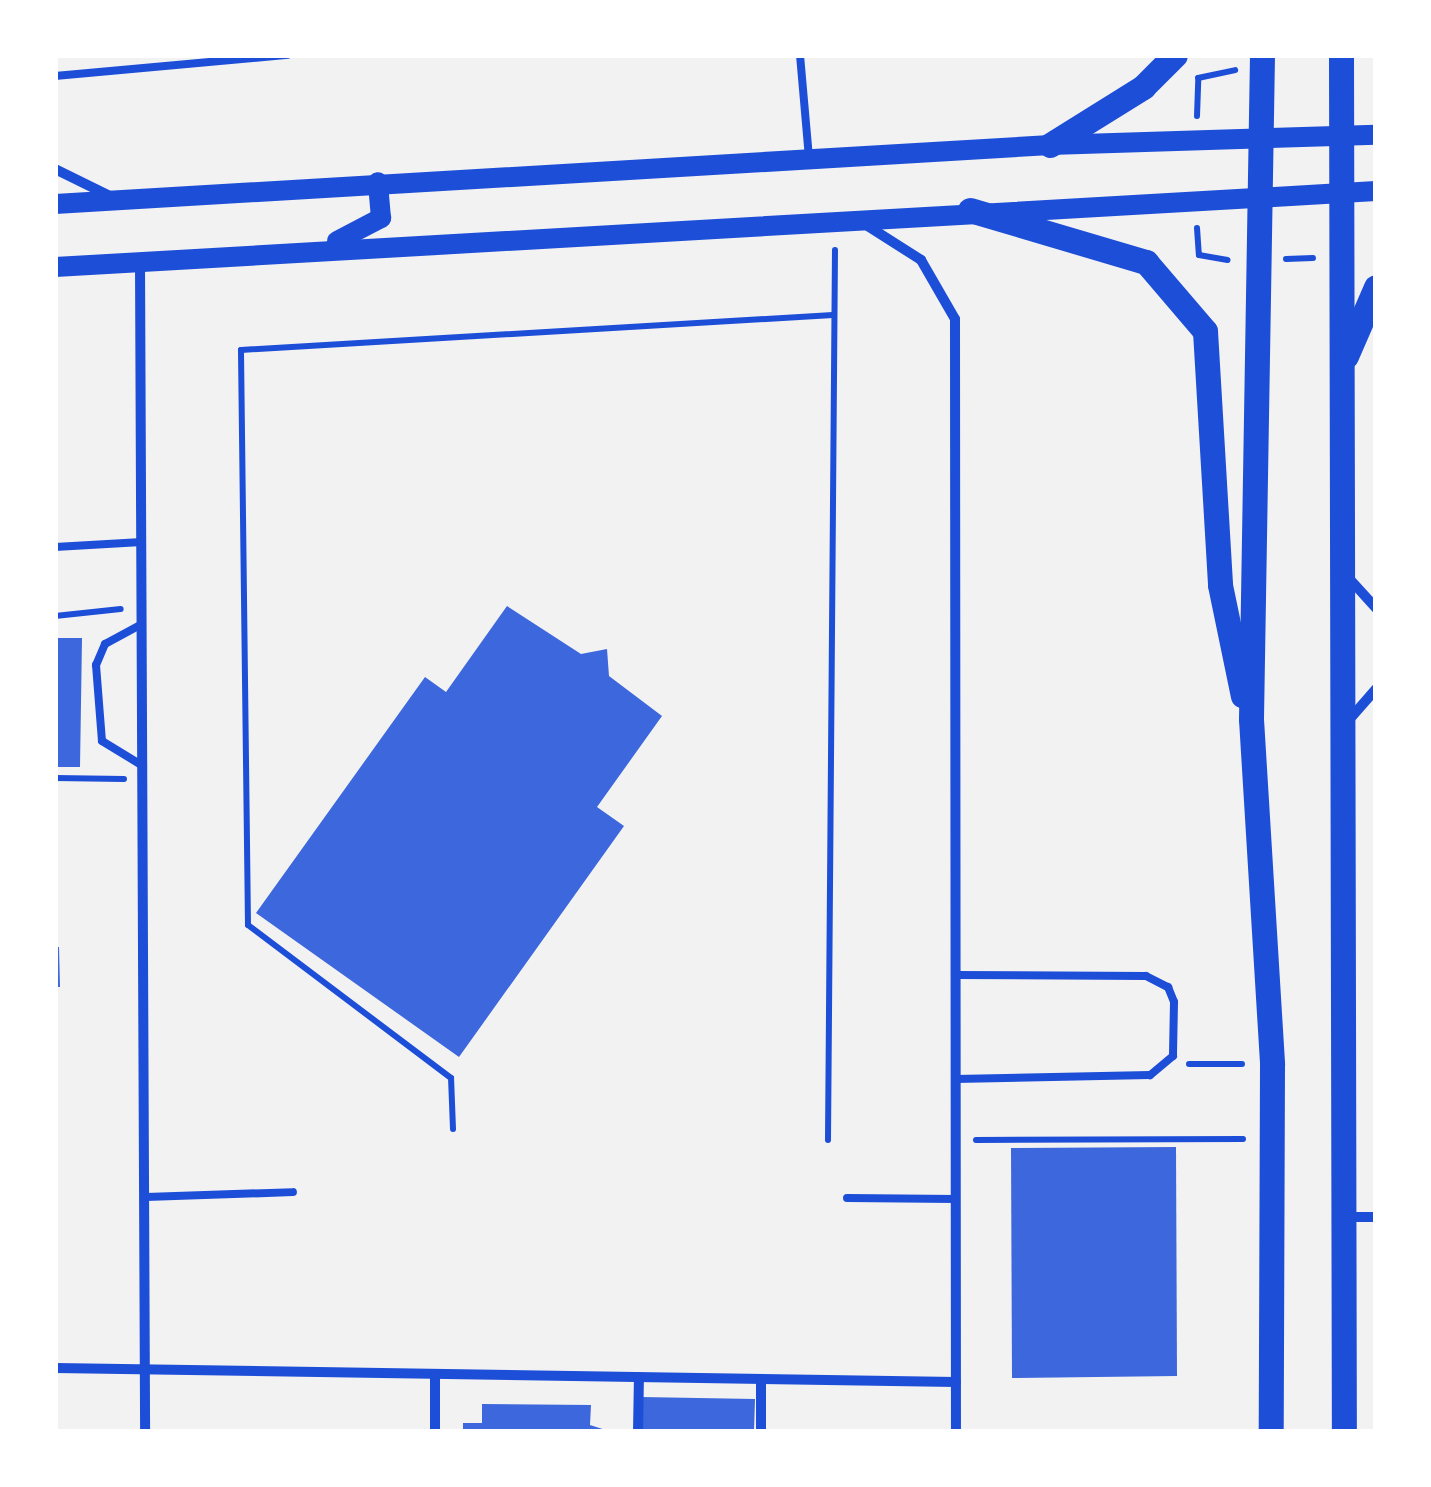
<!DOCTYPE html>
<style>
body{margin:0}
#map{position:relative;width:1431px;height:1487px;overflow:hidden;background:#f2f2f2;font-family:"Public Sans",sans-serif}
div>[style]{position:absolute}
.building>*{inset:0;background:#3d67dc}
.path>*{height:6px;margin:-3px;padding:0 3px;transform-origin:3px;border-radius:3px;background:#1d4ed8}
.service>*{height:8px;margin:-4px;padding:0 4px;transform-origin:4px;border-radius:4px;background:#1d4ed8}
.minor>*{height:10px;margin:-5px;padding:0 5px;transform-origin:5px;border-radius:5px;background:#1d4ed8}
.secondary>*{height:20px;margin:-10px;padding:0 10px;transform-origin:10px;border-radius:10px;background:#1d4ed8}
.primary>*{height:25px;margin:-12.5px;padding:0 12.5px;transform-origin:12.5px;border-radius:12.5px;background:#1d4ed8}
span{translate:-50% -50%;white-space:nowrap;text-align:center;line-height:1.15;-webkit-text-stroke:8px #fff;paint-order:stroke}
.frame{position:absolute;inset:0;border:58px solid #fff;pointer-events:none}
</style>
<div id="map">
<div class="building">
<i style="clip-path:polygon(507px 606px,581px 654px,607px 649px,609px 676px,662px 716px,597px 807px,624px 826px,459px 1057px,256px 913px,425px 677px,446px 692px)"></i>
<i style="clip-path:polygon(55px 638px,82px 638px,80px 767px,55px 767px)"></i>
<i style="clip-path:polygon(55px 947px,59px 947px,60px 987px,55px 987px)"></i>
<i style="clip-path:polygon(1176px 1147px,1177px 1376px,1012px 1378px,1011px 1148px)"></i>
<i style="clip-path:polygon(641px 1397px,755px 1399px,754px 1432px,641px 1432px)"></i>
<i style="clip-path:polygon(482px 1404px,591px 1405px,590px 1425px,612px 1432px,463px 1432px,463px 1423px,482px 1423px)"></i>
</div>
<div class="path">
<i style="left:1197px;top:116px;width:38px;rotate:-88deg"></i>
<i style="left:1198px;top:78px;width:38px;rotate:-12deg"></i>
<i style="left:1197px;top:228px;width:27px;rotate:86deg"></i>
<i style="left:1199px;top:255px;width:29px;rotate:10deg"></i>
<i style="left:1286px;top:259px;width:27px;rotate:-2deg"></i>
<i style="left:55px;top:616px;width:66px;rotate:-6.1deg"></i>
<i style="left:55px;top:778px;width:69px;rotate:0.8deg"></i>
<i style="left:1189px;top:1064px;width:53px"></i>
<i style="left:453px;top:1129px;width:51px;rotate:-92.2deg"></i>
<i style="left:451px;top:1078px;width:254px;rotate:-143deg"></i>
<i style="left:248px;top:925px;width:575px;rotate:-90.7deg"></i>
<i style="left:241px;top:350px;width:593px;rotate:-3.38deg"></i>
<i style="left:828px;top:1140px;width:890px;rotate:-89.55deg"></i>
<i style="left:976px;top:1140px;width:267px;rotate:-0.2deg"></i>
</div>
<div class="service">
<i style="left:800px;top:55px;width:103px;rotate:85deg"></i>
<i style="left:55px;top:76px;width:234px;rotate:-5.2deg"></i>
<i style="left:55px;top:547px;width:87px;rotate:-3.3deg"></i>
<i style="left:142px;top:624px;width:42px;rotate:151.6deg"></i>
<i style="left:105px;top:644px;width:23px;rotate:113deg"></i>
<i style="left:96px;top:665px;width:76px;rotate:85.5deg"></i>
<i style="left:102px;top:741px;width:48px;rotate:31.4deg"></i>
<i style="left:955px;top:975px;width:191px;rotate:0.3deg"></i>
<i style="left:1146px;top:976px;width:25px;rotate:27deg"></i>
<i style="left:1168px;top:987px;width:16px;rotate:68deg"></i>
<i style="left:1174px;top:1002px;width:54px;rotate:91.1deg"></i>
<i style="left:1173px;top:1056px;width:30px;rotate:140deg"></i>
<i style="left:1150px;top:1075px;width:195px;rotate:178.8deg"></i>
<i style="left:146px;top:1197px;width:147px;rotate:-1.9deg"></i>
<i style="left:847px;top:1198px;width:109px;rotate:0.5deg"></i>
</div>
<div class="minor">
<i style="left:55px;top:169px;width:64px;rotate:26.2deg"></i>
<i style="left:863px;top:223px;width:69px;rotate:32.5deg"></i>
<i style="left:921px;top:260px;width:68px;rotate:60deg"></i>
<i style="left:955px;top:319px;width:1113px;rotate:89.95deg"></i>
<i style="left:140px;top:263px;width:1169px;rotate:89.75deg"></i>
<i style="left:1346px;top:575px;width:45px;rotate:47.7deg"></i>
<i style="left:1348px;top:721px;width:43px;rotate:-48.8deg"></i>
<i style="left:1347px;top:1217px;width:29px"></i>
<i style="left:55px;top:1368px;width:901px;rotate:0.89deg"></i>
<i style="left:435px;top:1374px;width:58px;rotate:90deg"></i>
<i style="left:761px;top:1379px;width:53px;rotate:90deg"></i>
<i style="left:638px;top:1432px;width:55px;rotate:-89deg"></i>
</div>
<div class="secondary">
<i style="left:55px;top:204px;width:997px;rotate:-3.39deg"></i>
<i style="left:1050px;top:145px;width:326px;rotate:-1.8deg"></i>
<i style="left:337px;top:241px;width:50px;rotate:-27.6deg"></i>
<i style="left:381px;top:218px;width:36px;rotate:-95deg"></i>
<i style="left:55px;top:267px;width:1323px;rotate:-3.29deg"></i>
</div>
<div class="primary">
<i style="left:1262px;top:55px;width:664px;rotate:90.95deg"></i>
<i style="left:1251px;top:719px;width:346px;rotate:86.5deg"></i>
<i style="left:1272px;top:1064px;width:368px;rotate:90.2deg"></i>
<i style="left:1341px;top:55px;width:1377px;rotate:89.88deg"></i>
<i style="left:1050px;top:145px;width:110px;rotate:-31.9deg"></i>
<i style="left:1143px;top:87px;width:45px;rotate:-45deg"></i>
<i style="left:970px;top:210px;width:184px;rotate:16.5deg"></i>
<i style="left:1146px;top:262px;width:91px;rotate:49.5deg"></i>
<i style="left:1205px;top:331px;width:254px;rotate:86.6deg"></i>
<i style="left:1220px;top:585px;width:113px;rotate:78.3deg"></i>
<i style="left:1346px;top:356px;width:75px;rotate:-66.5deg"></i>
</div>
<div class="frame"></div>
</div>
